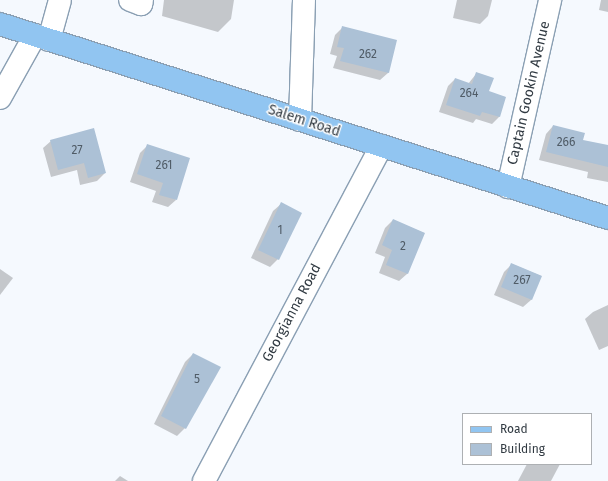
<!DOCTYPE html>
<style>
body{margin:0}
#map{position:relative;width:608px;height:481px;overflow:hidden;background:#f5f9fe;font-family:"Fira Sans",sans-serif}
div>[style]{position:absolute}
.shadow>*{inset:0;background:#0003}
.building>*{inset:0;background:#acc1d6}
.roads{filter:drop-shadow(1px 0 #8a9fb3) drop-shadow(-1px 0 #8a9fb3) drop-shadow(0 1px #8a9fb3) drop-shadow(0 -1px #8a9fb3)}
.minor>*{height:22px;margin:-11px;padding:0 11px;transform-origin:11px;border-radius:11px;background:#fff}
.major>*{height:22px;margin:-11px;padding:0 11px;transform-origin:11px;border-radius:11px;background:#91c5f1}
span{translate:-50% -50%;white-space:nowrap;text-align:center;line-height:1.15;-webkit-text-stroke:3px #fff;paint-order:stroke}
.number-label{font-size:12px;color:#505c67}
.number-label span{-webkit-text-stroke-width:0}
.street-label{font-size:14px;color:#313a42}
.legend{position:absolute;left:462px;top:413px;width:130px;height:52px;box-sizing:border-box;background:#fff;border:1px solid #adb0b3;margin:0;padding:5px 7px;list-style:none;font-size:12px;color:#313a42}
.legend li{display:flex;align-items:center;gap:8px;height:20px}
.legend b{width:20px;border:1px solid #adb0b3}
</style>
<div id="map">
<div class="shadow">
<i style="clip-path:polygon(164px 0,234px 0,231px 19px,218px 32px,162px 16px)"></i>
<i style="clip-path:polygon(457px 0,492px 0,488px 16px,480px 24px,453px 18px)"></i>
<i style="clip-path:polygon(601px 0,608px 0,608px 12px,599px 10px)"></i>
<i style="clip-path:polygon(343px 27px,396px 41px,388px 73px,380px 80px,333px 68px,337px 56px,330px 54px,335px 35px)"></i>
<i style="clip-path:polygon(476px 74px,488px 92px,505px 97px,499px 117px,492px 124px,476px 119px,473px 123px,439px 112px,448px 86px,455px 79px,468px 84px)"></i>
<i style="clip-path:polygon(553px 126px,582px 141px,608px 146px,608px 182px,587px 178px,588px 172px,539px 160px,546px 134px)"></i>
<i style="clip-path:polygon(51px 141px,105px 173px,97px 181px,80px 185px,77px 170px,51px 177px,43px 148px)"></i>
<i style="clip-path:polygon(148px 145px,176px 200px,168px 207px,152px 202px,156px 191px,130px 182px,140px 153px)"></i>
<i style="clip-path:polygon(281px 204px,278px 259px,270px 267px,251px 258px,273px 211px)"></i>
<i style="clip-path:polygon(393px 220px,424px 233px,407px 274px,399px 281px,379px 273px,385px 257px,375px 253px,385px 228px)"></i>
<i style="clip-path:polygon(512px 264px,541px 276px,531px 300px,523px 307px,494px 295px,504px 272px)"></i>
<i style="clip-path:polygon(0 269px,13px 278px,0 295px)"></i>
<i style="clip-path:polygon(608px 305px,608px 346px,599px 350px,585px 319px,593px 312px)"></i>
<i style="clip-path:polygon(193px 354px,219px 368px,185px 428px,177px 436px,154px 424px,185px 362px)"></i>
<i style="clip-path:polygon(527px 464px,560px 464px,551px 481px,518px 481px)"></i>
<i style="clip-path:polygon(120px 476px,128px 481px,115px 481px)"></i>
</div>
<div class="building">
<i style="clip-path:polygon(342px 26px,397px 40px,389px 73px,340px 61px,344px 48px,337px 47px)"></i>
<i style="clip-path:polygon(476px 72px,494px 78px,489px 91px,506px 97px,500px 117px,482px 112px,480px 116px,446px 105px,455px 78px,472px 84px)"></i>
<i style="clip-path:polygon(553px 125px,585px 133px,583px 140px,608px 145px,608px 167px,546px 152px)"></i>
<i style="clip-path:polygon(94px 128px,106px 173px,88px 178px,84px 163px,58px 170px,50px 140px)"></i>
<i style="clip-path:polygon(147px 144px,190px 158px,177px 200px,159px 195px,163px 183px,137px 174px)"></i>
<i style="clip-path:polygon(281px 202px,302px 213px,279px 260px,258px 250px)"></i>
<i style="clip-path:polygon(393px 219px,425px 233px,408px 274px,386px 265px,392px 250px,382px 245px)"></i>
<i style="clip-path:polygon(511px 263px,542px 276px,532px 300px,501px 287px)"></i>
<i style="clip-path:polygon(193px 353px,221px 367px,186px 429px,161px 416px)"></i>
</div>
<div class="roads">
<div class="minor">
<i style="left:130px;top:0;width:12px;rotate:20deg"></i>
<i style="left:141px;top:4px;width:4px;rotate:-76deg"></i>
<i style="left:49px;top:40px;width:41px;rotate:-74.6deg"></i>
<i style="left:0;top:98px;width:72px;rotate:-60.9deg"></i>
<i style="left:300px;top:120px;width:120px;rotate:-88.1deg"></i>
<i style="left:508px;top:187px;width:192px;rotate:-77.3deg"></i>
<i style="left:204px;top:481px;width:379px;rotate:-62.1deg"></i>
</div>
<div class="major">
<i style="left:0;top:24px;width:638px;rotate:17.7deg"></i>
</div>
</div>
<div class="number-label">
<span style="left:368px;top:55px">262</span>
<span style="left:469px;top:94px">264</span>
<span style="left:566px;top:143px">266</span>
<span style="left:77px;top:151px">27</span>
<span style="left:164px;top:166px">261</span>
<span style="left:280px;top:231px">1</span>
<span style="left:403px;top:247px">2</span>
<span style="left:522px;top:281px">267</span>
<span style="left:197px;top:380px">5</span>
</div>
<div class="street-label">
<span style="left:529px;top:93px;rotate:-77deg">Captain Gookin Avenue</span>
<span style="left:304px;top:121px;rotate:18deg">Salem Road</span>
<span style="left:292px;top:313px;rotate:-62deg">Georgianna Road</span>
</div>
<ul class="legend">
<li><b style="height:5px;background:#91c5f1"></b>Road</li>
<li><b style="height:11px;background:#acc1d6"></b>Building</li>
</ul>
</div>
